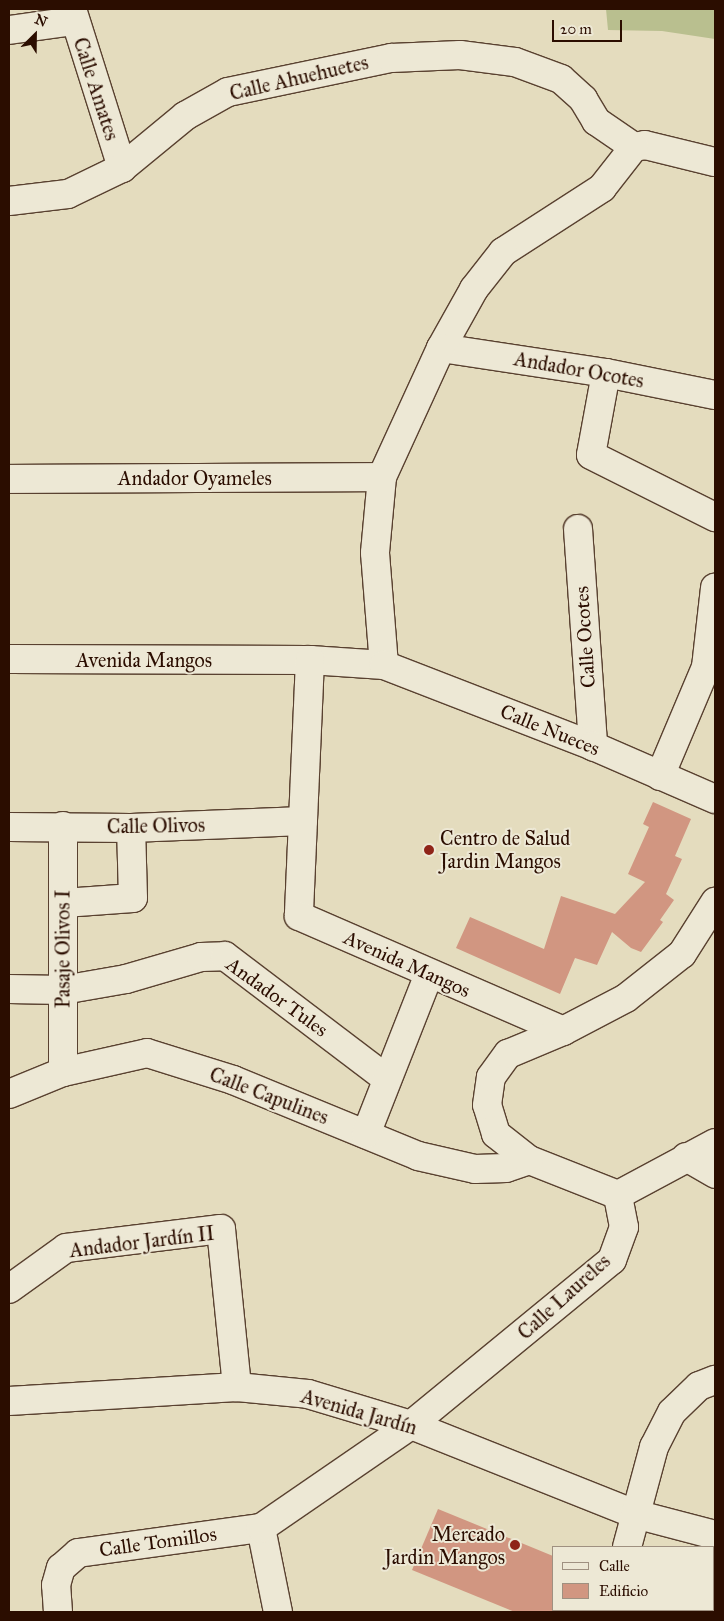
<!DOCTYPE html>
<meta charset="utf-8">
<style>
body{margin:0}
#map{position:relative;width:724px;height:1621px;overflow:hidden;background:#e4dcbe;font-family:"IM FELL Great Primer",serif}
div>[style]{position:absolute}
.green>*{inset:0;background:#b9bf8f}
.building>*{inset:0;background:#d19681}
.roads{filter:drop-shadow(1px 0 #594130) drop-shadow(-1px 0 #594130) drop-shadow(0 1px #594130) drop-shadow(0 -1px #594130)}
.minor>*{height:28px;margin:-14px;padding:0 14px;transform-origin:14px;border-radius:14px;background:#ede8d5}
.secondary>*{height:28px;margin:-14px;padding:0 14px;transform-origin:14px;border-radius:14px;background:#ede8d5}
.dots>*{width:14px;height:14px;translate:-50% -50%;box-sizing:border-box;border:2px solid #ede8d5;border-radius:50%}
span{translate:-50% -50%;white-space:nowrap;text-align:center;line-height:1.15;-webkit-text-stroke:4px #ede8d5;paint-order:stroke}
.street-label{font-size:20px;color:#2b0d00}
.poi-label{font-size:20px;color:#2b0d00}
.left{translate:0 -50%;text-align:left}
.right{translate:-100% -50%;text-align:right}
.frame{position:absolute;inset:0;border:10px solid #2b0d00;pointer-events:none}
.legend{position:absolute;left:552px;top:1546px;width:162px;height:65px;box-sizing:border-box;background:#ede8d5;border:1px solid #9f9080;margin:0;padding:6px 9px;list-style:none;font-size:15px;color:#2b0d00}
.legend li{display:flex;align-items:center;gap:10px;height:25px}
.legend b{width:25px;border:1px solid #9f9080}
.north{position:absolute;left:10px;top:10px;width:50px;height:50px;-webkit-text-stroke:4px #ede8d5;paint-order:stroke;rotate:23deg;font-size:14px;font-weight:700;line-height:20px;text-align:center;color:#2b0d00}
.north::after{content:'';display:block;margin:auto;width:18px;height:22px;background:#2b0d00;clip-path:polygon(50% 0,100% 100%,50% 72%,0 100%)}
.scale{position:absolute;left:552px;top:20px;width:70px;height:22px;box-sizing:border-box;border:2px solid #2b0d00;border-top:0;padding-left:6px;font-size:15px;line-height:18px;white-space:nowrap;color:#2b0d00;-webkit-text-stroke:4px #ede8d5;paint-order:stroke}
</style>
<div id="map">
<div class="green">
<i style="clip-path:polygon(606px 9px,715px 9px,715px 39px,662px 31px,608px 30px)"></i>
</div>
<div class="building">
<i style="clip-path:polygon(653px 802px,691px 819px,675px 856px,682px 859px,666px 894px,674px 900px,660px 920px,663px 922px,641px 952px,631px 948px,612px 932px,597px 965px,575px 958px,560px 994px,456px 948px,470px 917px,544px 949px,561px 896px,615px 914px,645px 882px,628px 874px,649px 827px,643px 824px)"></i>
<i style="clip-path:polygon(438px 1509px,553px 1556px,553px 1612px,515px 1612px,412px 1570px)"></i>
</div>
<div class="roads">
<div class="minor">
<i style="left:72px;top:9px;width:167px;rotate:72.5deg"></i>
<i style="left:9px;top:30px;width:66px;rotate:-7.9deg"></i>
<i style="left:634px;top:147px;width:11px;rotate:-10deg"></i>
<i style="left:645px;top:145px;width:72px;rotate:13.7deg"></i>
<i style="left:441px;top:348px;width:167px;rotate:8.6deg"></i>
<i style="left:606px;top:373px;width:111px;rotate:11.4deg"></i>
<i style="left:606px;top:373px;width:83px;rotate:100.4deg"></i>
<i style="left:591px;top:455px;width:139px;rotate:26.6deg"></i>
<i style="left:9px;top:479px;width:373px;rotate:-0.3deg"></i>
<i style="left:578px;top:529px;width:218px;rotate:86deg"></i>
<i style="left:9px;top:659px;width:301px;rotate:0.2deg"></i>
<i style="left:310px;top:660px;width:74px;rotate:3.9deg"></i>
<i style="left:310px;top:660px;width:256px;rotate:92.5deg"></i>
<i style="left:299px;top:916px;width:288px;rotate:23.5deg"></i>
<i style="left:660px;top:776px;width:118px;rotate:-67.1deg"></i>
<i style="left:706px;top:667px;width:80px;rotate:-83.5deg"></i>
<i style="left:9px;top:827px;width:122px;rotate:0.5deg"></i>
<i style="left:131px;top:828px;width:172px;rotate:-2.3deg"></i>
<i style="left:64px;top:903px;width:69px;rotate:-4.1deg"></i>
<i style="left:133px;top:898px;width:70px;rotate:-91.6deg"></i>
<i style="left:9px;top:989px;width:54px;rotate:1.1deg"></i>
<i style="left:63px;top:990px;width:64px;rotate:-9.9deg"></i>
<i style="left:126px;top:979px;width:78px;rotate:-16.3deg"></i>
<i style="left:201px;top:957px;width:24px;rotate:-2deg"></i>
<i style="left:225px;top:956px;width:202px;rotate:37.2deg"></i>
<i style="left:63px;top:1072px;width:246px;rotate:-90deg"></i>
<i style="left:9px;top:1094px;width:58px;rotate:-22.2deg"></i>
<i style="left:63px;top:1072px;width:86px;rotate:-12.7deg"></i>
<i style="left:147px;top:1053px;width:90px;rotate:17.4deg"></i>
<i style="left:233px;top:1080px;width:200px;rotate:22.3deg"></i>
<i style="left:418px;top:1156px;width:58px;rotate:12.8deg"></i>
<i style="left:475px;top:1169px;width:31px;rotate:-2deg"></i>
<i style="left:506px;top:1168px;width:24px;rotate:-19deg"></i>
<i style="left:366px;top:1134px;width:172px;rotate:-68.5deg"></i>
<i style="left:686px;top:1157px;width:34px;rotate:30deg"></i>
<i style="left:618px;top:1195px;width:110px;rotate:-28.2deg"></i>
<i style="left:9px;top:1289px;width:70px;rotate:-35.7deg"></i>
<i style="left:66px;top:1248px;width:156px;rotate:-7deg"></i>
<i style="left:221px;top:1229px;width:159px;rotate:84.2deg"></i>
<i style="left:9px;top:1401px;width:228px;rotate:-3.5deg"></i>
<i style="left:237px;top:1387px;width:71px;rotate:5.6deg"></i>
<i style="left:308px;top:1394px;width:108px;rotate:16.8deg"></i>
<i style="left:411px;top:1425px;width:241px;rotate:21.7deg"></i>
<i style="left:635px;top:1514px;width:83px;rotate:14.7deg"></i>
<i style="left:261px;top:1528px;width:86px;rotate:78.6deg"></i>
<i style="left:58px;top:1612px;width:27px;rotate:-94deg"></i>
<i style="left:56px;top:1585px;width:18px;rotate:-74deg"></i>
<i style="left:61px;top:1568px;width:23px;rotate:-41deg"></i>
<i style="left:78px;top:1553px;width:185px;rotate:-7.8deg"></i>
<i style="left:261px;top:1528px;width:182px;rotate:-34.5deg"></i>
<i style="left:411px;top:1425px;width:260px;rotate:-39.4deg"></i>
<i style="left:612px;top:1260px;width:35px;rotate:-70deg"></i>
<i style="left:624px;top:1227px;width:33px;rotate:-101deg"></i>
<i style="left:618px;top:1195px;width:96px;rotate:-158.5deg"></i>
<i style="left:529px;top:1160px;width:42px;rotate:-141.8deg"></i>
<i style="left:496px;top:1134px;width:30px;rotate:-107deg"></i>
<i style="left:487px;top:1105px;width:28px;rotate:-82deg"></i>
<i style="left:491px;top:1077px;width:29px;rotate:-54deg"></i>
<i style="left:508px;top:1054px;width:60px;rotate:-22.7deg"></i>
<i style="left:563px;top:1031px;width:71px;rotate:-27.6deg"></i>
<i style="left:626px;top:998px;width:71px;rotate:-38.2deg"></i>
<i style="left:682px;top:954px;width:62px;rotate:-57.6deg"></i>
</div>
<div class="secondary">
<i style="left:9px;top:201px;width:59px;rotate:-6.8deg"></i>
<i style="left:68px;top:194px;width:60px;rotate:-25.7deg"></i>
<i style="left:122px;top:168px;width:82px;rotate:-39.5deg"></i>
<i style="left:185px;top:116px;width:49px;rotate:-29.2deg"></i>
<i style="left:228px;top:92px;width:167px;rotate:-11.8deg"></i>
<i style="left:391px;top:58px;width:69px;rotate:-2.5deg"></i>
<i style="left:460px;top:55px;width:55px;rotate:7.3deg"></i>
<i style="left:515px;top:62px;width:49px;rotate:20.3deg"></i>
<i style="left:561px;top:79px;width:30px;rotate:42deg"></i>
<i style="left:583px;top:99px;width:26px;rotate:59deg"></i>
<i style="left:596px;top:121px;width:46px;rotate:34.4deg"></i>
<i style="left:634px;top:147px;width:52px;rotate:128deg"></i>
<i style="left:602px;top:188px;width:118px;rotate:147.1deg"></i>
<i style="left:503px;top:252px;width:47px;rotate:128.1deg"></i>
<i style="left:474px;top:289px;width:68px;rotate:119.2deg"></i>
<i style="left:441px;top:348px;width:142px;rotate:114.6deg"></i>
<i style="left:382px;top:477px;width:76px;rotate:95.3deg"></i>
<i style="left:375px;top:553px;width:112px;rotate:85.4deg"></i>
<i style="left:384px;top:665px;width:224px;rotate:21.2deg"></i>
<i style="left:593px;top:746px;width:133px;rotate:23.5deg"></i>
<i style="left:627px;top:1547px;width:104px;rotate:-74.9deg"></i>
<i style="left:654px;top:1447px;width:39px;rotate:-63deg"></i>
<i style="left:672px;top:1412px;width:37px;rotate:-44deg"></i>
<i style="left:699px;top:1386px;width:17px;rotate:-21deg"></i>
<i style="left:612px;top:1612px;width:2px;rotate:-63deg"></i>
</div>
</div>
<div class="dots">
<i style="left:429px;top:850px;background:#8f2418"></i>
<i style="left:515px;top:1545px;background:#8f2418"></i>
</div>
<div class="street-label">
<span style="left:299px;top:78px;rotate:-13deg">Calle Ahuehuetes</span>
<span style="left:96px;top:89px;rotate:72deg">Calle Amates</span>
<span style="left:579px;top:370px;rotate:10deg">Andador Ocotes</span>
<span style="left:195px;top:478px">Andador Oyameles</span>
<span style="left:585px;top:637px;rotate:-94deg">Calle Ocotes</span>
<span style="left:144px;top:660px">Avenida Mangos</span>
<span style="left:550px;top:730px;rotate:22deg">Calle Nueces</span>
<span style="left:156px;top:826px;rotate:-1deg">Calle Olivos</span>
<span style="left:63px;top:949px;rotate:-90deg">Pasaje Olivos I</span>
<span style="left:407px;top:964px;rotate:24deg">Avenida Mangos</span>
<span style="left:277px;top:997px;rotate:36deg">Andador Tules</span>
<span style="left:269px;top:1096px;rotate:21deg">Calle Capulines</span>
<span style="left:142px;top:1242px;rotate:-7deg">Andador Jardín II</span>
<span style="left:564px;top:1297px;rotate:-42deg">Calle Laureles</span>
<span style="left:359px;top:1412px;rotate:16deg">Avenida Jardín</span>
<span style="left:158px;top:1542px;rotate:-8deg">Calle Tomillos</span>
</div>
<div class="poi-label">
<span class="left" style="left:440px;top:850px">Centro de Salud<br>Jardin Mangos</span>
<span class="right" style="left:505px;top:1546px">Mercado<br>Jardin Mangos</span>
</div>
<div class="frame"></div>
<ul class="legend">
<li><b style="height:6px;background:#ede8d5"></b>Calle</li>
<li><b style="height:14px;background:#d19681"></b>Edificio</li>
</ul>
<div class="north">N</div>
<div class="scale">20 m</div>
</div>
